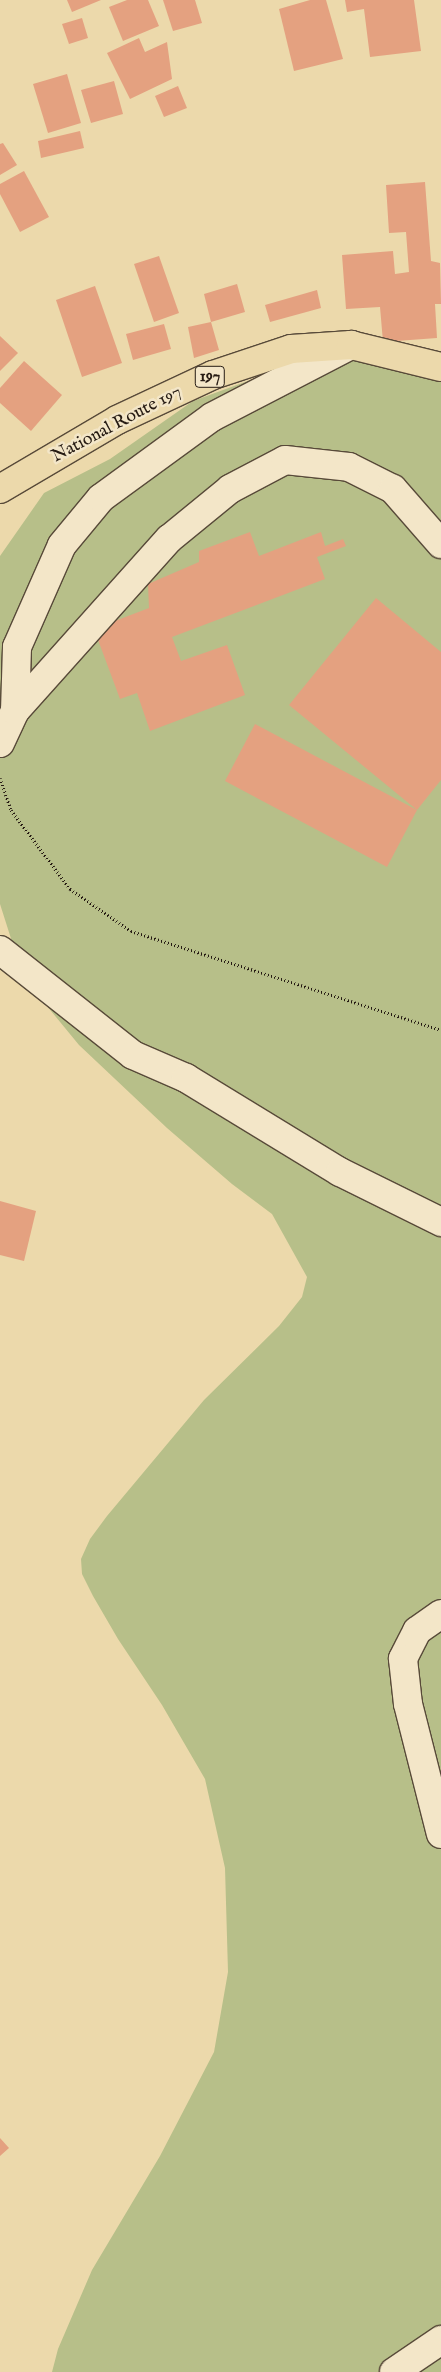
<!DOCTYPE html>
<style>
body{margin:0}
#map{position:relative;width:441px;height:2372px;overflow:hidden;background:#ecd9ab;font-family:"IM FELL English",serif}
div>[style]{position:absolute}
.green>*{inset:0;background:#b7bf89}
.building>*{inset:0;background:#e4a180}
.path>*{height:3px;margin-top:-1.5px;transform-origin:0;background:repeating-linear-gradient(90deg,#261b13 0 1px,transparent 0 3.5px)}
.roads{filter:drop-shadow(1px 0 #584a39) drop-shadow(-1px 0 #584a39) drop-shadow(0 1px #584a39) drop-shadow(0 -1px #584a39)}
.minor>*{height:28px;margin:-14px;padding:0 14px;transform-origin:14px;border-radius:14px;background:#f3e6c8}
.trunk>*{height:28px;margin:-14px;padding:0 14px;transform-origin:14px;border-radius:14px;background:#ecd9ab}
span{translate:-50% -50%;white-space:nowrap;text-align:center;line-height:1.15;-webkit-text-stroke:5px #f3e6c8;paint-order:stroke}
.shield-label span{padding:1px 4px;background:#f3e6c8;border:1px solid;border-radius:4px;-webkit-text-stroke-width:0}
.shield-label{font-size:16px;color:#261b13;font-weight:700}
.street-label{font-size:18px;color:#261b13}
</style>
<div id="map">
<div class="green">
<i style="clip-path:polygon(311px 358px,441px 358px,441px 2372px,52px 2372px,58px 2349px,92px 2270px,160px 2156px,214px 2052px,228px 1972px,225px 1868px,205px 1779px,162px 1705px,118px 1639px,93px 1596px,82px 1574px,81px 1559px,90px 1539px,107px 1516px,204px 1400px,279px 1326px,302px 1297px,307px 1277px,272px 1214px,232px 1184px,167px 1128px,79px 1045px,42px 1000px,14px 948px,0 904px,0 556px,44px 493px,110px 459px,193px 401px)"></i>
</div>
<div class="building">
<i style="clip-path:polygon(67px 0,101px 0,72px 12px)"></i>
<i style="clip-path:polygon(127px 0,148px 0,159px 26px,123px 41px,109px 7px)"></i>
<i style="clip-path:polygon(163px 0,195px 0,202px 23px,173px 31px)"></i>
<i style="clip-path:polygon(310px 0,326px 0,343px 59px,294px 71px,279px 9px)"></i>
<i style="clip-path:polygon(345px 0,414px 0,421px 51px,370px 57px,364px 9px,347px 12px)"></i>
<i style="clip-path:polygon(82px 18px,88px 38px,69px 44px,62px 24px)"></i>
<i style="clip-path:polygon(139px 38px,145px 52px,167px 42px,172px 79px,130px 99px,107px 53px)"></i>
<i style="clip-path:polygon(67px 74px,81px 123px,48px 133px,33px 84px)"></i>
<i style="clip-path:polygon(114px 81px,123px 114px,91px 123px,81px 90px)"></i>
<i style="clip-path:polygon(178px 86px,187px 108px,164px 117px,155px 96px)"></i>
<i style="clip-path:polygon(80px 131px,84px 148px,41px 158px,38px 141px)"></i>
<i style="clip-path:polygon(3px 143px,17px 165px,0 175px,0 144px)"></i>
<i style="clip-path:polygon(24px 171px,49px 217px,20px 232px,0 194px,0 184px)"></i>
<i style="clip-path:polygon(425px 182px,431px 261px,440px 263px,441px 304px,435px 304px,437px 338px,383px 342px,380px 307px,346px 309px,342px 255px,393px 251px,395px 274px,409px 272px,406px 232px,389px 233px,386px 185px)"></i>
<i style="clip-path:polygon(159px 256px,179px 313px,154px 322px,134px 264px)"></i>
<i style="clip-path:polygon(237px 284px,245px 312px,211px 322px,204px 294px)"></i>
<i style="clip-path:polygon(95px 286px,122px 363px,82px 377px,56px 300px)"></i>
<i style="clip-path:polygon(317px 290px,321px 308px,270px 322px,265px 305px)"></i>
<i style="clip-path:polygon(211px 322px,219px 350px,194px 358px,188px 327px)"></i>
<i style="clip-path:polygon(164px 324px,171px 349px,133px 360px,126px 334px)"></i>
<i style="clip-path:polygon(0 336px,18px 353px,0 371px)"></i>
<i style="clip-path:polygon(24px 361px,62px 395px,31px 431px,0 403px,0 388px)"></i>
<i style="clip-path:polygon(250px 532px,259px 556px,321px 532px,325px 546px,343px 539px,346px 546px,317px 557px,325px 579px,172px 637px,181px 661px,227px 645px,245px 695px,150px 731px,137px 693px,120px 699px,94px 629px,149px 608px,148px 584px,199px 562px,199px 551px)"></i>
<i style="clip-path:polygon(376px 598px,441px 652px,441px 780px,417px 810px,289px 705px)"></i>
<i style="clip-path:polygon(255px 724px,417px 810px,387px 867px,225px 781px)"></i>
<i style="clip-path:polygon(0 1201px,36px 1211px,24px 1261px,0 1255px)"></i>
<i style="clip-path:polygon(0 2138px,9px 2148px,0 2156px)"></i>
</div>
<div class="path">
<i style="left:0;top:778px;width:34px;rotate:71deg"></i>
<i style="left:11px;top:810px;width:99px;rotate:53.2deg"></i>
<i style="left:70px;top:889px;width:74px;rotate:34.5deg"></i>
<i style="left:131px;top:931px;width:325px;rotate:17.7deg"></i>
</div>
<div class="roads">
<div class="minor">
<i style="left:15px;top:711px;width:64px;rotate:-88.2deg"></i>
<i style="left:17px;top:647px;width:111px;rotate:-66.2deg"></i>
<i style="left:62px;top:545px;width:61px;rotate:-50.3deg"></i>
<i style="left:101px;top:498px;width:137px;rotate:-36.1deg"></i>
<i style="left:212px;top:417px;width:157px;rotate:-27.4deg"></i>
<i style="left:0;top:743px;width:35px;rotate:-65deg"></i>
<i style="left:15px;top:711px;width:231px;rotate:-48.2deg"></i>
<i style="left:169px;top:539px;width:79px;rotate:-39.3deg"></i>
<i style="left:230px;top:489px;width:62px;rotate:-27.8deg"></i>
<i style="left:285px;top:460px;width:64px;rotate:6.2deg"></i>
<i style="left:349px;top:467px;width:49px;rotate:26.6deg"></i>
<i style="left:393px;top:489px;width:73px;rotate:48.9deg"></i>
<i style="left:0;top:950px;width:169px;rotate:38.3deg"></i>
<i style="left:133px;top:1055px;width:58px;rotate:23.5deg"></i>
<i style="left:186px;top:1078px;width:180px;rotate:31.4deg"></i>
<i style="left:340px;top:1172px;width:113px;rotate:26.3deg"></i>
<i style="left:441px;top:1614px;width:29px;rotate:145deg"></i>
<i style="left:417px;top:1631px;width:31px;rotate:117deg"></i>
<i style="left:403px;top:1659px;width:45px;rotate:83.7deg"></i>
<i style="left:408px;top:1704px;width:134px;rotate:75.8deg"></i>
<i style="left:394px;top:2372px;width:57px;rotate:-34.2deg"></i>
</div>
<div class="trunk">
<i style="left:0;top:489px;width:136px;rotate:-30.5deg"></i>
<i style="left:117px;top:420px;width:106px;rotate:-25.1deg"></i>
<i style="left:213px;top:375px;width:82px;rotate:-18.4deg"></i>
<i style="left:291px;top:349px;width:60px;rotate:-3.8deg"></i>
<i style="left:351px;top:345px;width:93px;rotate:13.7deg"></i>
</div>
</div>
<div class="shield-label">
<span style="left:210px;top:377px">197</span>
</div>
<div class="street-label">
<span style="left:117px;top:425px;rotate:-28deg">National Route 197</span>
</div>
</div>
